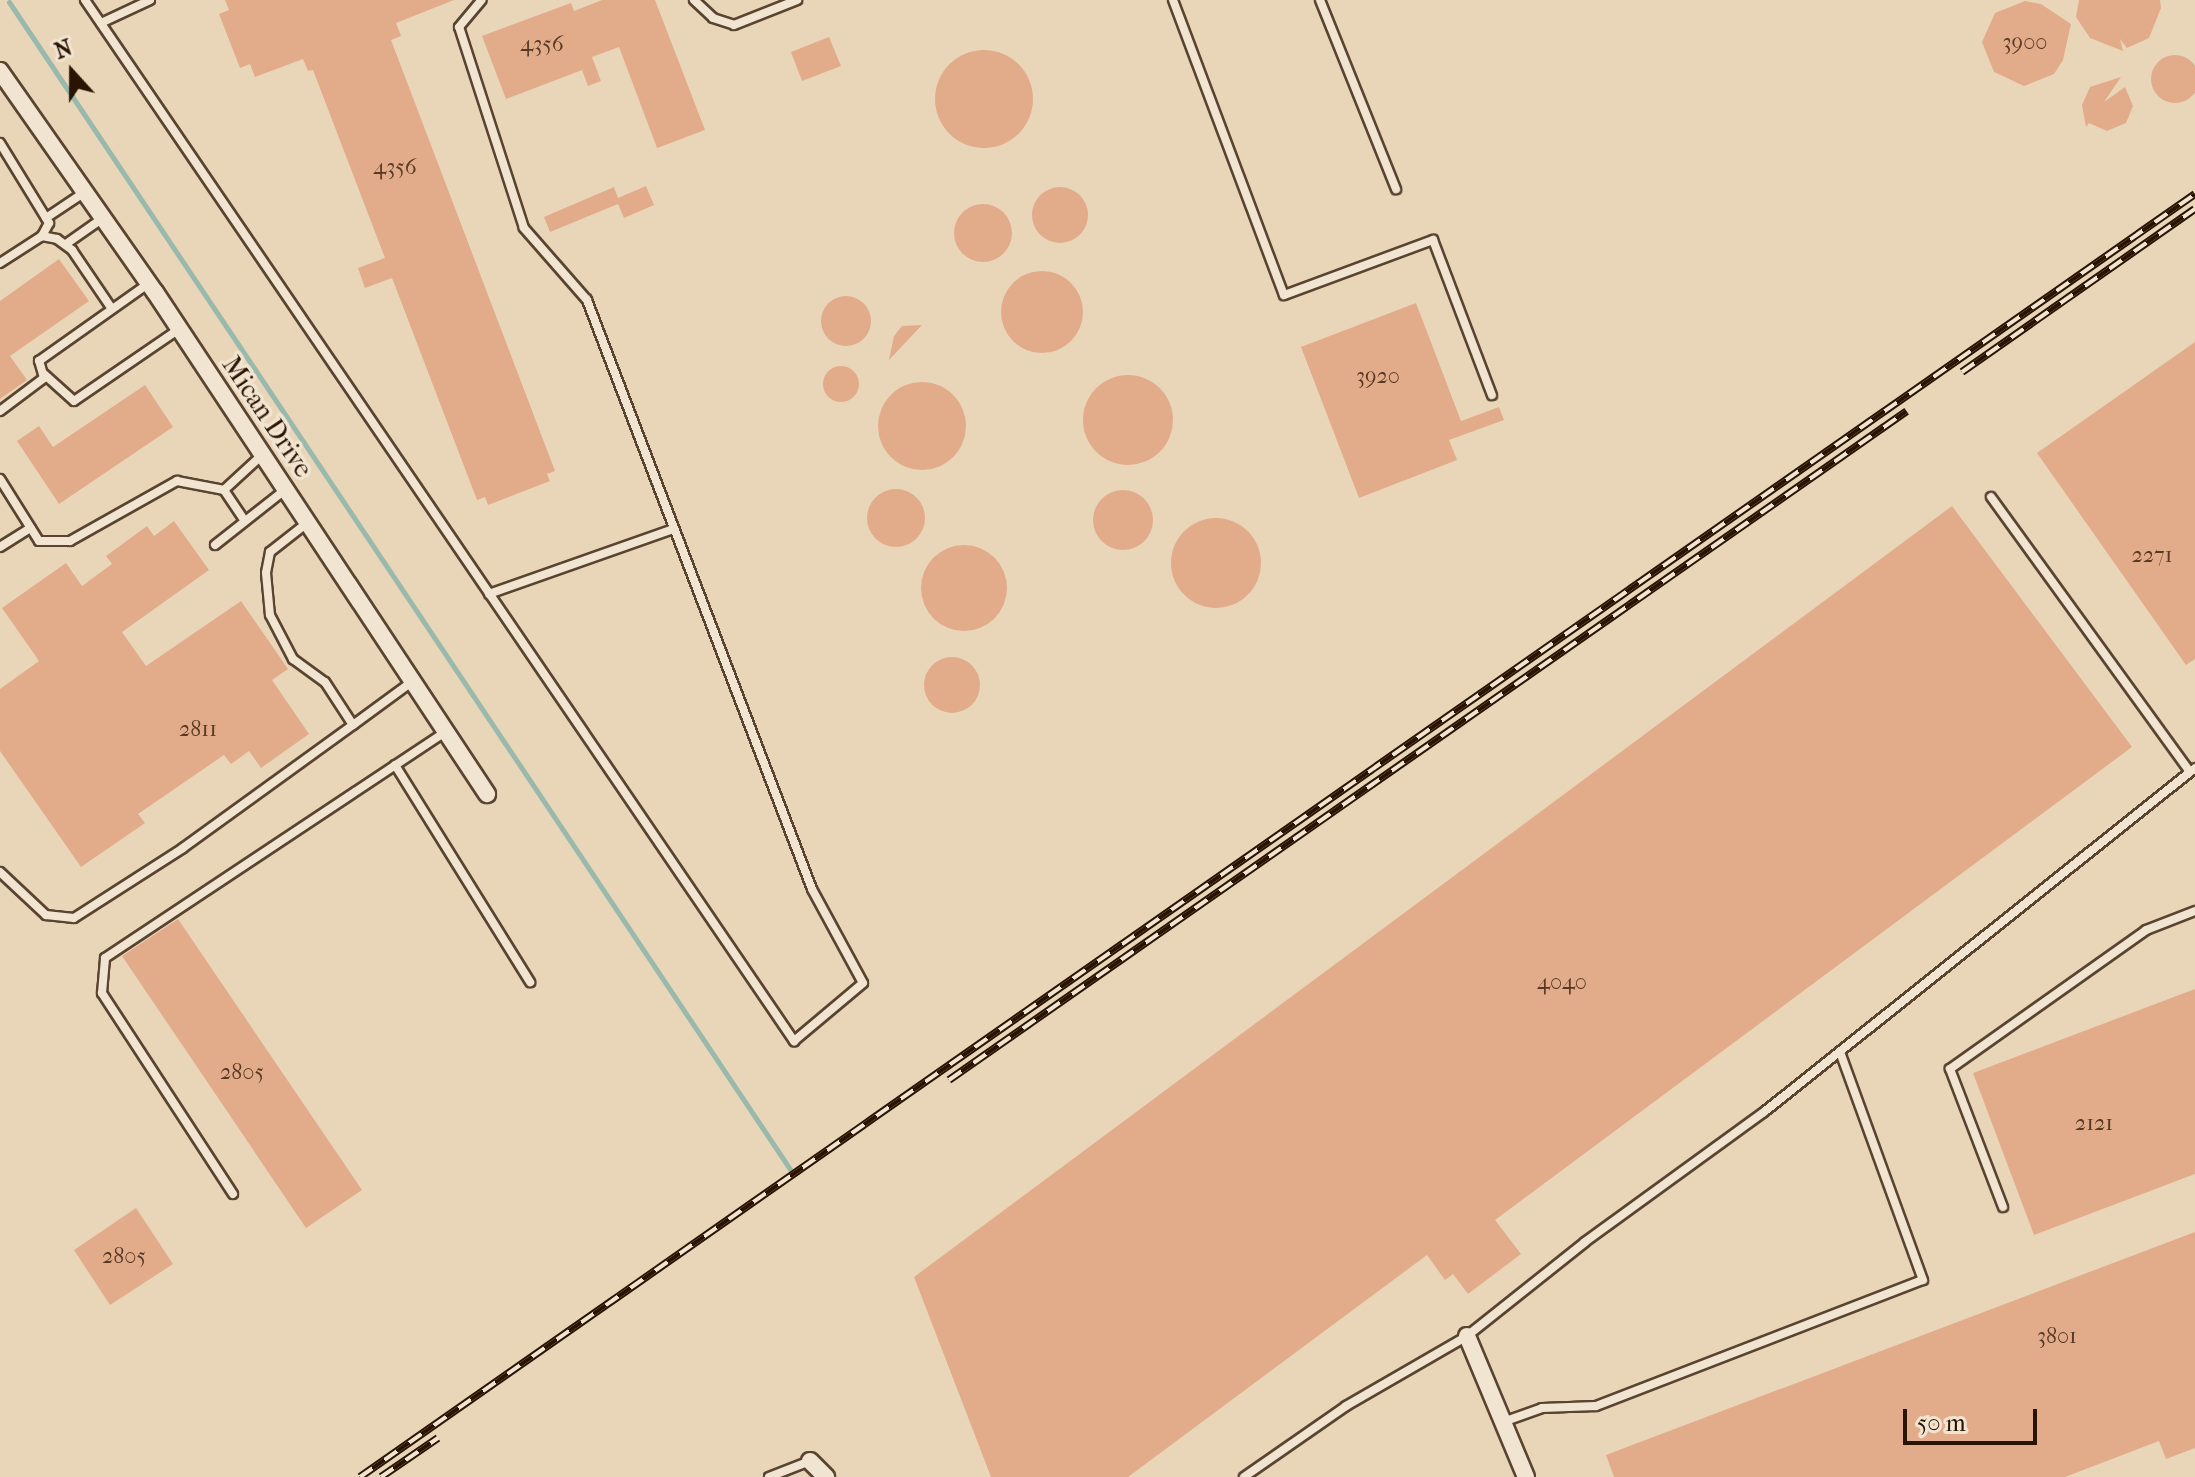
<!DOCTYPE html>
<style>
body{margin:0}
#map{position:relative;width:2195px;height:1477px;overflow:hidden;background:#e9d6b8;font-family:"IM FELL French Canon",serif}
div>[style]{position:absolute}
.stream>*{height:5px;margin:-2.5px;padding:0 2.5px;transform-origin:2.5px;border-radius:2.5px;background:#98b9ab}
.building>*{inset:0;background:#e2ac8b}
.round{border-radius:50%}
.roads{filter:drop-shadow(2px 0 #594430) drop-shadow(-2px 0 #594430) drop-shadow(0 2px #594430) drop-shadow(0 -2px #594430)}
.lane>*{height:8px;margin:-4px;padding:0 4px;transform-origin:4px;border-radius:4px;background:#f1e4d1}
.street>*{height:16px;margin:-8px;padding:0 8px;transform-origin:8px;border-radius:8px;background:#f1e4d1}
.rail>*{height:8px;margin-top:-4px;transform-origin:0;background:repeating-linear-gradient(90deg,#f1e4d1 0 15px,#291302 0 30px);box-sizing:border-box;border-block:2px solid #291302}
span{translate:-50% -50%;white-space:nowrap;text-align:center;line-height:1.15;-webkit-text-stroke:7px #f1e4d1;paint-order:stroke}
.number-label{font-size:22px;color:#573924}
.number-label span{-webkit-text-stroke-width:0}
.street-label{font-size:26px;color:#291302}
.north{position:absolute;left:32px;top:32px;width:80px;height:80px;-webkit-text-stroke:6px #f1e4d1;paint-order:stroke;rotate:339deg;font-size:22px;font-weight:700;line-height:32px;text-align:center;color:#291302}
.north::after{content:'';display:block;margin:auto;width:28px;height:36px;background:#291302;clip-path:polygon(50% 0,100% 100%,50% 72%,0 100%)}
.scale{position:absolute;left:1903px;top:1409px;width:134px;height:36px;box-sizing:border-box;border:4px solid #291302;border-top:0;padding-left:10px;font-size:24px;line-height:28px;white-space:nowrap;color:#291302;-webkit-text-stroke:6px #f1e4d1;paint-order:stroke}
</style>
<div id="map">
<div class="stream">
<i style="left:9px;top:2px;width:1404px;rotate:56.21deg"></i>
</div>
<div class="building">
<i style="clip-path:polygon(225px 0,454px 0,396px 23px,401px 36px,391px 40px,555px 471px,547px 474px,550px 481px,488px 505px,485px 497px,477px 500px,392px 278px,365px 288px,358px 268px,385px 258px,313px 70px,308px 71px,303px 59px,255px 77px,250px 64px,240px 68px,219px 14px,229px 10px)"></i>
<i style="clip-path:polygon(602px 0,655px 0,705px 130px,657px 148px,619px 47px,592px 57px,601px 81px,588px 86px,582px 70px,506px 99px,482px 36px,571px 3px,574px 11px)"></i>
<i style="clip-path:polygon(2079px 0,2160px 0,2161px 8px,2149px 38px,2127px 48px,2120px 39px,2123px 51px,2090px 38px,2076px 17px)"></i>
<i style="clip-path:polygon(2025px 1px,2041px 4px,2071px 24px,2063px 60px,2054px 74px,2024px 86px,1994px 72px,1982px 42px,1995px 13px)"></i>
<i style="clip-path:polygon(829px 37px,841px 66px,802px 81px,791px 52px)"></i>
<i class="round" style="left:935px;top:50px;width:98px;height:98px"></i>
<i class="round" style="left:2151px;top:55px;width:48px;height:48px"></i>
<i style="clip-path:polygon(2121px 77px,2104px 102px,2125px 87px,2133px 106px,2126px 123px,2107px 131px,2089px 123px,2086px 127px,2082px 105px,2090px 87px)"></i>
<i style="clip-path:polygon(646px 186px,654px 205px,624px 218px,618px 204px,550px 232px,544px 217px,614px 187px,618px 198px)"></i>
<i class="round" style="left:1032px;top:187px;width:56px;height:56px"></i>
<i class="round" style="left:954px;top:204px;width:58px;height:58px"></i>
<i style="clip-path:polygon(59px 259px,89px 301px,10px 356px,27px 380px,0 399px,0 301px)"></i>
<i class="round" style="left:1001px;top:271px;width:82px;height:82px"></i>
<i class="round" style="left:821px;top:296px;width:50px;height:50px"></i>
<i style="clip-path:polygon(1416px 303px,1461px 421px,1499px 407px,1504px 420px,1449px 440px,1457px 460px,1359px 498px,1301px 347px)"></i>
<i style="clip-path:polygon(922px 325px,889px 360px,894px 336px,902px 326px)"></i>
<i style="clip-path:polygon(2195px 342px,2195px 659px,2186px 665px,2037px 453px)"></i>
<i class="round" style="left:823px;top:366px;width:36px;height:36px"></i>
<i class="round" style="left:1083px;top:375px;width:90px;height:90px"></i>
<i class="round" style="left:878px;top:382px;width:88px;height:88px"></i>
<i style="clip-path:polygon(145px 385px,173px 427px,59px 504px,17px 441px,39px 426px,53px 447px)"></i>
<i class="round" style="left:867px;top:489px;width:58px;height:58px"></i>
<i class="round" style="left:1093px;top:490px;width:60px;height:60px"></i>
<i style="clip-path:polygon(1952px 506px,2132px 747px,1495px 1220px,1521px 1254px,1468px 1294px,1453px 1274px,1445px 1280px,1427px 1255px,1128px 1477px,991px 1477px,914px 1277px)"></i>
<i class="round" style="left:1171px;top:518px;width:90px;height:90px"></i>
<i style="clip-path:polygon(174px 521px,209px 570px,122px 632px,146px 666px,241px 601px,288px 669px,272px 680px,309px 734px,261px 768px,249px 751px,231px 764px,224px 755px,138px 814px,145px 823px,81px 867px,0 751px,0 689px,39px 661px,2px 608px,66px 563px,82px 586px,112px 564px,106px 556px,147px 526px,154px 536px)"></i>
<i class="round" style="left:921px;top:545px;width:86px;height:86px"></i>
<i class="round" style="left:924px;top:657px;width:56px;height:56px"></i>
<i style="clip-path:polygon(178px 919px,362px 1190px,306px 1228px,122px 956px)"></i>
<i style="clip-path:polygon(2195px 989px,2195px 1174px,2034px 1235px,1973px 1073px)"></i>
<i style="clip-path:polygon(136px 1208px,173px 1264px,110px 1305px,74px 1250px)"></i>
<i style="clip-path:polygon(2195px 1232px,2195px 1448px,2166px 1459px,2159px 1441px,2065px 1477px,1614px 1477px,1606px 1455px)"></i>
</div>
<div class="roads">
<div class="lane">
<i style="left:85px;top:0;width:1260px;rotate:55.74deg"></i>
<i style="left:794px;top:1041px;width:90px;rotate:-40deg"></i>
<i style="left:863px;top:983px;width:107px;rotate:-118.5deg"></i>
<i style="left:812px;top:889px;width:631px;rotate:-110.91deg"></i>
<i style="left:587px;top:300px;width:96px;rotate:-131.2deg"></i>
<i style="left:524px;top:228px;width:211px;rotate:-107.9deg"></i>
<i style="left:459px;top:27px;width:35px;rotate:-50deg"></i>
<i style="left:694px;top:0;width:26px;rotate:43deg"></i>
<i style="left:713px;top:18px;width:22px;rotate:18deg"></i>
<i style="left:734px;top:25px;width:68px;rotate:-21.6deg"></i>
<i style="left:1173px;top:0;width:315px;rotate:69.4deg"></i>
<i style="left:1284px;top:295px;width:159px;rotate:-20.3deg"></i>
<i style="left:1433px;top:240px;width:166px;rotate:69.2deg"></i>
<i style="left:1320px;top:0;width:204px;rotate:68.1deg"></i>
<i style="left:101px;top:23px;width:54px;rotate:-25.1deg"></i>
<i style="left:0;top:143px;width:94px;rotate:58.5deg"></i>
<i style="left:49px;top:223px;width:15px;rotate:118deg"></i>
<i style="left:46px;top:218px;width:47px;rotate:-33.7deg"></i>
<i style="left:66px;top:244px;width:45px;rotate:-35.1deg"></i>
<i style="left:0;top:263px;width:50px;rotate:-32.7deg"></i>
<i style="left:42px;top:236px;width:15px;rotate:11deg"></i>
<i style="left:57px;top:239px;width:19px;rotate:36deg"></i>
<i style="left:72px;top:250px;width:71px;rotate:55.9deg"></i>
<i style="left:44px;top:374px;width:40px;rotate:42deg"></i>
<i style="left:74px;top:401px;width:127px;rotate:-34.4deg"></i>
<i style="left:0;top:411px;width:55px;rotate:-36.9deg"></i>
<i style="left:44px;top:378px;width:18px;rotate:-106deg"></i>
<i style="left:39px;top:361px;width:135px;rotate:-35.3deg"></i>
<i style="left:0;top:479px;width:73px;rotate:57.8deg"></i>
<i style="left:39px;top:541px;width:31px"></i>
<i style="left:70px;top:541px;width:123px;rotate:-29.3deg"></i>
<i style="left:177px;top:481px;width:48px;rotate:10.8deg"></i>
<i style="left:224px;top:490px;width:52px;rotate:-42.6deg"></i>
<i style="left:224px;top:490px;width:37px;rotate:56deg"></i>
<i style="left:1991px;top:497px;width:339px;rotate:54.1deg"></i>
<i style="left:307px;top:523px;width:47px;rotate:141.9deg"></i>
<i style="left:270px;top:552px;width:21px;rotate:101deg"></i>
<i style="left:266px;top:573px;width:42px;rotate:84.6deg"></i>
<i style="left:270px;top:615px;width:50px;rotate:62.4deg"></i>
<i style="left:293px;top:659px;width:39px;rotate:36deg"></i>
<i style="left:325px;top:682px;width:51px;rotate:56.9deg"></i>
<i style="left:353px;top:725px;width:74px;rotate:-36.3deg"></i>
<i style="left:215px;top:545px;width:89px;rotate:-38.2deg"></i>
<i style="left:0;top:547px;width:36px;rotate:-32deg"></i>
<i style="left:489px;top:594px;width:196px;rotate:-19.4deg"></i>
<i style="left:395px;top:765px;width:256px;rotate:58.1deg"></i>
<i style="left:0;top:872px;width:63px;rotate:43.1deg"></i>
<i style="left:46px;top:915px;width:28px;rotate:6deg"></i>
<i style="left:74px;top:918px;width:130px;rotate:-32.7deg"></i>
<i style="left:183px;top:848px;width:210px;rotate:-35.9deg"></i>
<i style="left:233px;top:1194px;width:240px;rotate:-123.1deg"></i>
<i style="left:102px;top:993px;width:35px;rotate:-85deg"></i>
<i style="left:105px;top:958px;width:408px;rotate:-33.6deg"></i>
<i style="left:2003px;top:1207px;width:148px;rotate:-111deg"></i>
<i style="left:1950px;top:1069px;width:240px;rotate:-35.3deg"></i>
<i style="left:2146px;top:930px;width:53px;rotate:-21.2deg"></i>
<i style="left:1503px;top:1422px;width:41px;rotate:-19.7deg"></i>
<i style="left:1542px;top:1408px;width:54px;rotate:-2.1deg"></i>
<i style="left:1596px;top:1406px;width:350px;rotate:-21.1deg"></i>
<i style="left:1923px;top:1280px;width:243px;rotate:-110deg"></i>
<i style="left:769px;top:1477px;width:44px;rotate:-21.3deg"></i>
<i style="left:1244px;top:1477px;width:124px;rotate:-34.8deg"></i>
<i style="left:1346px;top:1406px;width:140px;rotate:-30deg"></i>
<i style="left:1467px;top:1336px;width:151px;rotate:-38.5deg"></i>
<i style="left:1585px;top:1242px;width:221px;rotate:-36deg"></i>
<i style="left:1764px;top:1112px;width:551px;rotate:-38.59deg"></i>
</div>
<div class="street">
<i style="left:0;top:71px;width:270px;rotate:55deg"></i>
<i style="left:155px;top:292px;width:602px;rotate:56.52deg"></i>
<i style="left:1467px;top:1336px;width:153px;rotate:67.3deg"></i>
<i style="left:810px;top:1461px;width:23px;rotate:45deg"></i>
</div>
</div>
<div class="rail">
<i style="left:1962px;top:372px;width:284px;rotate:-35deg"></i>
<i style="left:949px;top:1080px;width:1168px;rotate:-34.93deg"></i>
<i style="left:360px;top:1477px;width:2239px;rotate:-34.96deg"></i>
<i style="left:381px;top:1477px;width:69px;rotate:-34.4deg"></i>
</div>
<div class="number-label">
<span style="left:2025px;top:43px">3900</span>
<span style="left:542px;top:45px">4356</span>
<span style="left:395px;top:168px">4356</span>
<span style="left:1378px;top:377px">3920</span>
<span style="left:2152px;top:556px">2271</span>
<span style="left:198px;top:730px">2811</span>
<span style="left:1562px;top:983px">4040</span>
<span style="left:242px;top:1073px">2805</span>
<span style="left:2094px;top:1124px">2121</span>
<span style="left:124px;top:1257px">2805</span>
<span style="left:2057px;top:1337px">3801</span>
</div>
<div class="street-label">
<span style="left:267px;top:417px;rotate:56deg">Mican Drive</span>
</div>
<div class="north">N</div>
<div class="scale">50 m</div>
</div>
